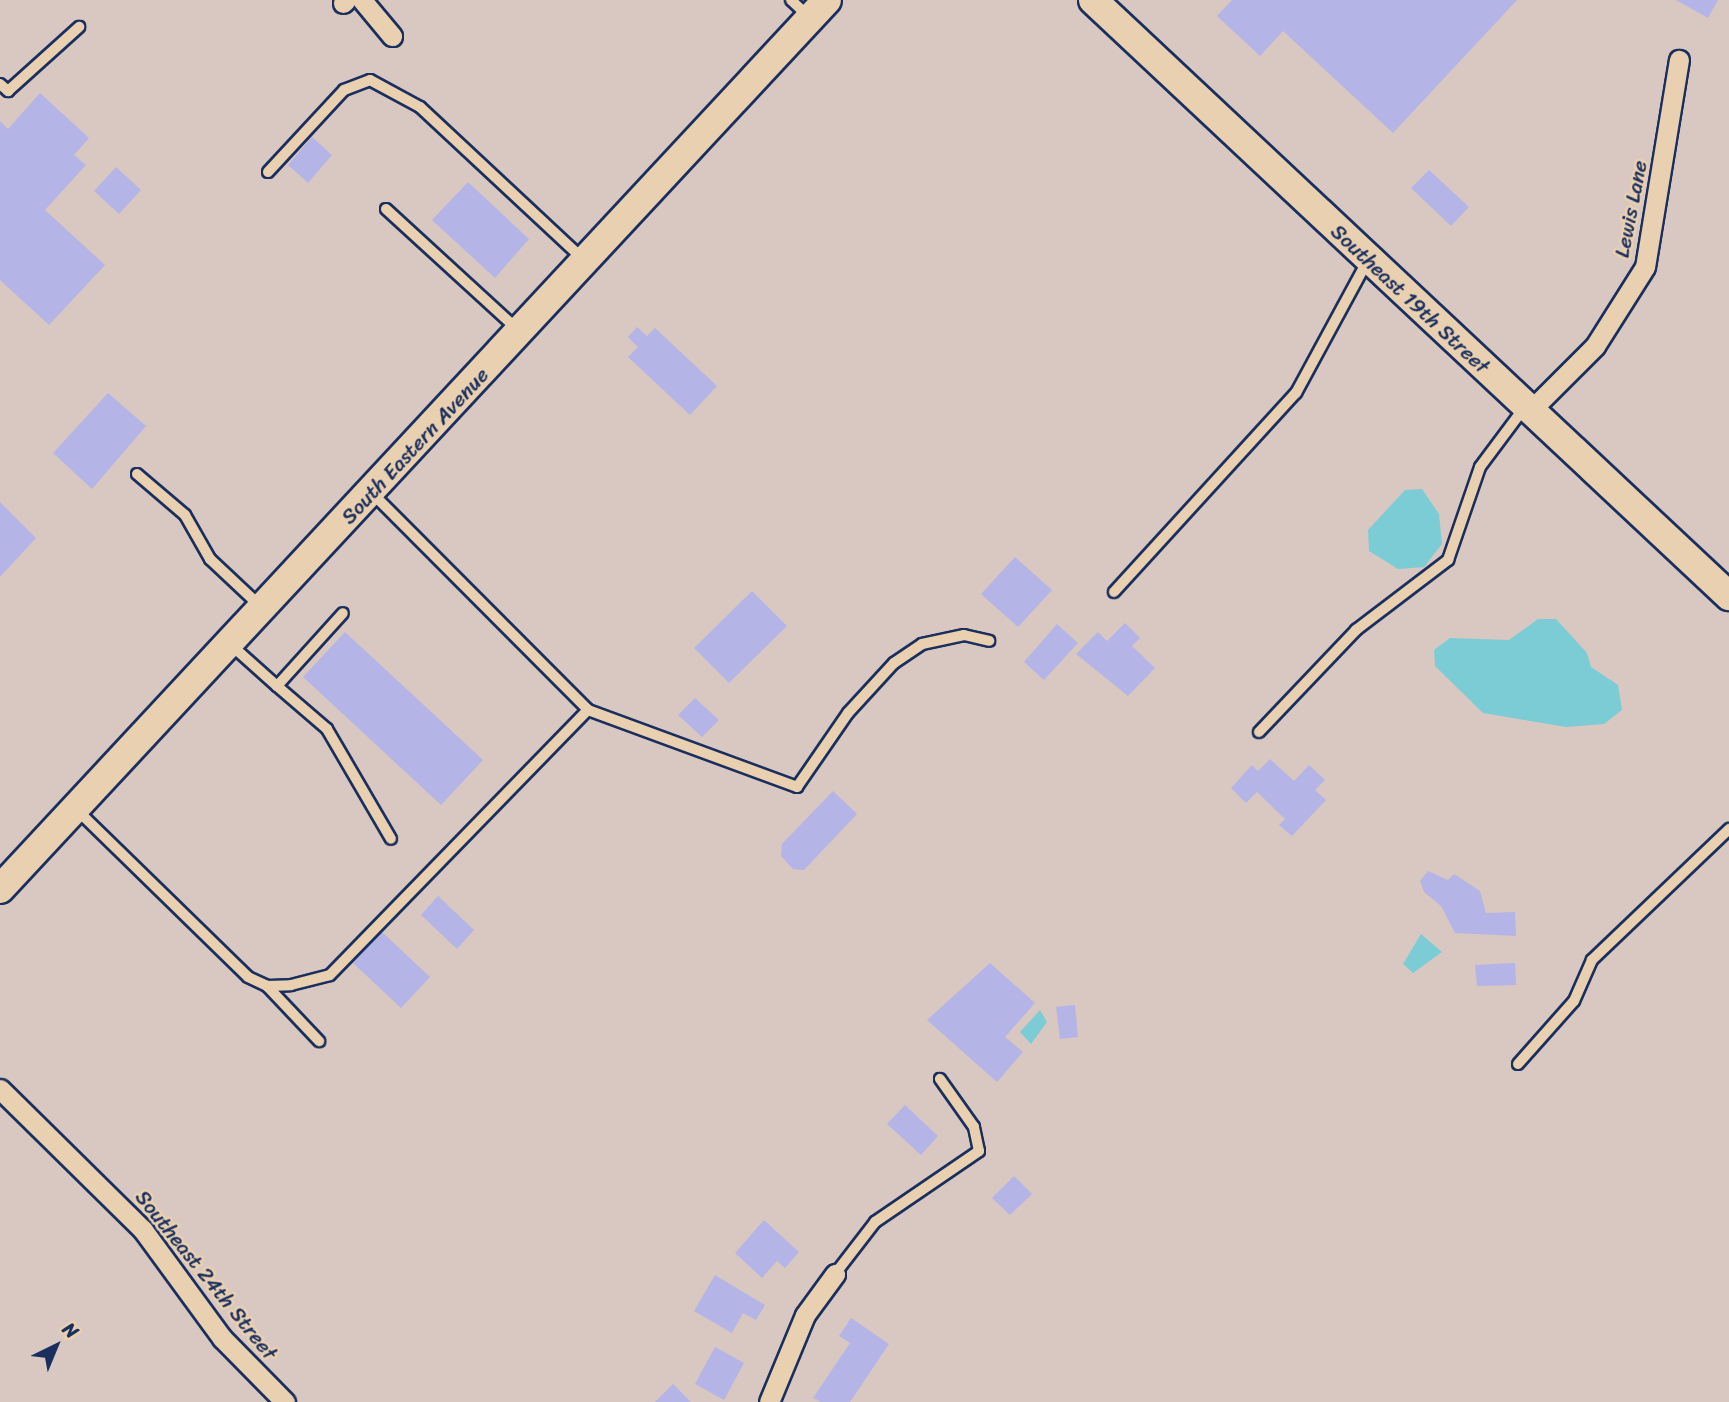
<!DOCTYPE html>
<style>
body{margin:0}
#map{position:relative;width:1729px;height:1402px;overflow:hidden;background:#d9c8c1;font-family:Sriracha,sans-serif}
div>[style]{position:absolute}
.water>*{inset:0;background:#7bccd5}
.building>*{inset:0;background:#b4b4e6}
.roads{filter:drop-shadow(2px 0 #1b2f5e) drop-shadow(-2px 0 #1b2f5e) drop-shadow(0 2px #1b2f5e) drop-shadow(0 -2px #1b2f5e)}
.lane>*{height:10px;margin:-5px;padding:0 5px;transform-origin:5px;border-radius:5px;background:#e9d0b1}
.street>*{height:19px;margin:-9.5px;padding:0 9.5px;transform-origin:9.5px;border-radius:9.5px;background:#e9d0b1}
.secondary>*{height:28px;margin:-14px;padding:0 14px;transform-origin:14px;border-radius:14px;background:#e9d0b1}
span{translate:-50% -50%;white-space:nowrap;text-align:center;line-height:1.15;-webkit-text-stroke:5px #e9d0b1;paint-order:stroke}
.street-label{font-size:21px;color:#1b2f5e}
.north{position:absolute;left:21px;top:1311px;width:70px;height:70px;-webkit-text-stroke:5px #e9d0b1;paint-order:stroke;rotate:43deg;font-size:19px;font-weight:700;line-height:28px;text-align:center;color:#1b2f5e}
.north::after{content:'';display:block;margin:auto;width:24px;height:32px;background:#1b2f5e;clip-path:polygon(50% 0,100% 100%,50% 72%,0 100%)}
</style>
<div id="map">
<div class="water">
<i style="clip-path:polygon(1422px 489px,1439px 514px,1442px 544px,1424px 567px,1398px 569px,1369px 551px,1368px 530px,1405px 490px)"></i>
<i style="clip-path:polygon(1538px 619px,1556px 619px,1587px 653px,1591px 667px,1618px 685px,1622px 710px,1604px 724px,1566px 727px,1483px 713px,1435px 666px,1434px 650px,1450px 638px,1509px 640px)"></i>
<i style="clip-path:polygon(1421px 934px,1442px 952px,1413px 973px,1403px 964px)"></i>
<i style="clip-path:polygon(1040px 1010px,1047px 1022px,1031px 1044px,1020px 1032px)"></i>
</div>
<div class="building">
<i style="clip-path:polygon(1232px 0,1517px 0,1393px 133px,1283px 31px,1260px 56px,1217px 16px)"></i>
<i style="clip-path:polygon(1676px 0,1718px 0,1708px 18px)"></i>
<i style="clip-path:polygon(40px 93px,89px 138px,74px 155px,86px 165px,45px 210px,105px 265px,49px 325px,0 280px,0 121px,8px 129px)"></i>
<i style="clip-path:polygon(312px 137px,332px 155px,308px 183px,288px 165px)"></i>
<i style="clip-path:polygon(116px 167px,141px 190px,119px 214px,94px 191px)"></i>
<i style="clip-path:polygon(1429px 170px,1469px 207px,1451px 226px,1411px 188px)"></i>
<i style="clip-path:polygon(468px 182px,529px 239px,495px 278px,432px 220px)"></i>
<i style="clip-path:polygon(637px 327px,647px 336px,655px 328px,717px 386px,690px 415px,628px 357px,638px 347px,628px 337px)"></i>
<i style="clip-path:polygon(108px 393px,146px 426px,92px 489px,53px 453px)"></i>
<i style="clip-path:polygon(0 502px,36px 538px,0 577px)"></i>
<i style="clip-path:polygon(1015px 557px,1052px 590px,1018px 627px,981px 594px)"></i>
<i style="clip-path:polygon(752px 591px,787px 626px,729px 683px,694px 648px)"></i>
<i style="clip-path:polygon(1125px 623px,1140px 638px,1132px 646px,1155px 668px,1128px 696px,1076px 654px,1098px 632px,1107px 641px)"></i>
<i style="clip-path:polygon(1057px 624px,1078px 643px,1044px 680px,1024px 662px)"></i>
<i style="clip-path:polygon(345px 632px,483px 760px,441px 805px,303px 677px)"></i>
<i style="clip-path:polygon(695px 698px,719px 720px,702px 737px,678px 715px)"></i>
<i style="clip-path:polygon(1270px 759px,1294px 781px,1309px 765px,1325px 780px,1315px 790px,1326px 800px,1292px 836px,1279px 825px,1285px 819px,1257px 792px,1246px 803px,1231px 788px,1252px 765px,1258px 771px)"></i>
<i style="clip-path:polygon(833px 791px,857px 814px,804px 870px,793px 869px,781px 856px,782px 844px)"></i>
<i style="clip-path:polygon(1428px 871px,1448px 880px,1454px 874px,1480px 891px,1486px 913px,1515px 912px,1516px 936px,1455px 933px,1441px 906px,1424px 892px,1420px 881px)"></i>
<i style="clip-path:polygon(438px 896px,474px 930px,457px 949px,421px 915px)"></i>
<i style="clip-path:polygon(382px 932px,430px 977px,401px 1008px,353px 963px)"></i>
<i style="clip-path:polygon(990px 963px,1035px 1003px,1005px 1037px,1023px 1052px,997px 1082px,927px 1020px)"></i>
<i style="clip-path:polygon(1515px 963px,1516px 985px,1477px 986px,1475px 965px)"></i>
<i style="clip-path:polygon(1075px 1005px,1078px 1037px,1060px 1039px,1056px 1007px)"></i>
<i style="clip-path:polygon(905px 1105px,938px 1136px,921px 1155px,887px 1124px)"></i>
<i style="clip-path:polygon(1014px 1176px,1032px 1194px,1010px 1215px,992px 1198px)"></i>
<i style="clip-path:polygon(764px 1220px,799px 1252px,785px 1268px,777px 1261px,762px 1278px,735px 1253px)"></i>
<i style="clip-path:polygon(715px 1275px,765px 1305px,756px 1320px,743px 1313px,732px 1333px,694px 1311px)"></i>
<i style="clip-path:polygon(851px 1318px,889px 1344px,850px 1402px,821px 1402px,813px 1398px,850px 1343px,839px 1336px)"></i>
<i style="clip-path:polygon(715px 1347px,744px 1363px,724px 1400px,695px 1384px)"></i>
<i style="clip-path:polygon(673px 1384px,691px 1402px,655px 1402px)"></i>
</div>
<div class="roads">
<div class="lane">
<i style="left:791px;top:0;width:23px;rotate:43deg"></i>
<i style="left:0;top:84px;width:11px;rotate:41deg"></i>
<i style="left:8px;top:91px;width:96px;rotate:-42deg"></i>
<i style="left:268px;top:172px;width:112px;rotate:-47.2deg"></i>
<i style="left:344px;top:90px;width:28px;rotate:-21deg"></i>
<i style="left:370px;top:80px;width:57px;rotate:28.4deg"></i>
<i style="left:420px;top:107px;width:223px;rotate:43deg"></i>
<i style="left:386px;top:209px;width:179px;rotate:42.5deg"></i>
<i style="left:137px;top:474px;width:63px;rotate:40.5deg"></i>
<i style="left:185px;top:515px;width:51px;rotate:60.4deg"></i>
<i style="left:210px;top:559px;width:69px;rotate:43.2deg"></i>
<i style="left:372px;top:493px;width:306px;rotate:45.1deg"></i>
<i style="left:588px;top:710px;width:223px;rotate:20.2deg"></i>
<i style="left:797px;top:787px;width:90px;rotate:-55.4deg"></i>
<i style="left:848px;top:713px;width:68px;rotate:-47.4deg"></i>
<i style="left:894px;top:663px;width:34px;rotate:-34deg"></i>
<i style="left:922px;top:644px;width:43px;rotate:-12.1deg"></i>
<i style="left:964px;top:635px;width:26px;rotate:13deg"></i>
<i style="left:1114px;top:592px;width:270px;rotate:-47.6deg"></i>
<i style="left:1296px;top:393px;width:151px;rotate:-61.6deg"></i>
<i style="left:230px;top:644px;width:63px;rotate:41.8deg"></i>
<i style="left:277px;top:686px;width:98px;rotate:-47.9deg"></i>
<i style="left:277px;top:686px;width:66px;rotate:40.7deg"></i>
<i style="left:327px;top:729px;width:127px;rotate:59.8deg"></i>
<i style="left:1259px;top:732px;width:141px;rotate:-46.4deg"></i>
<i style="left:1356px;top:630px;width:116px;rotate:-37.3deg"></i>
<i style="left:1448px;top:560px;width:98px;rotate:-71deg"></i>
<i style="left:1480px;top:467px;width:74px;rotate:-53.3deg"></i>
<i style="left:76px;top:809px;width:240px;rotate:44.3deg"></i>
<i style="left:248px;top:977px;width:21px;rotate:25deg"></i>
<i style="left:267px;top:986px;width:24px;rotate:-2deg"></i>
<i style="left:291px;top:985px;width:40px;rotate:-14.4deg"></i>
<i style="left:330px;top:975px;width:370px;rotate:-45.8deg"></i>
<i style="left:267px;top:986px;width:76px;rotate:46.6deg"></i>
<i style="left:1518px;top:1064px;width:84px;rotate:-48.4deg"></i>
<i style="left:1574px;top:1001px;width:45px;rotate:-66.3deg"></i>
<i style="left:1592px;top:960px;width:190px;rotate:-43.7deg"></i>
<i style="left:835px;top:1274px;width:66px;rotate:-52.4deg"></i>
<i style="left:875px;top:1222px;width:126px;rotate:-34.3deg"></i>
<i style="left:979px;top:1151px;width:25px;rotate:-102deg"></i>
<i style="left:974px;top:1127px;width:59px;rotate:-125.3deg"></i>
</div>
<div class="street">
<i style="left:362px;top:0;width:47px;rotate:50.2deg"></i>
<i style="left:343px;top:3px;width:4px;rotate:-45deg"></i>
<i style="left:1530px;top:411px;width:92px;rotate:-45deg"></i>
<i style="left:1595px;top:346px;width:93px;rotate:-57.7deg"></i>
<i style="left:1645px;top:267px;width:210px;rotate:-80.7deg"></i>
<i style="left:0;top:1089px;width:201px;rotate:44.6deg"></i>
<i style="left:143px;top:1230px;width:134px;rotate:53.8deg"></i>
<i style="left:222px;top:1338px;width:90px;rotate:45.5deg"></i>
<i style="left:769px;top:1402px;width:94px;rotate:-67.5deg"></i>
<i style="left:805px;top:1315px;width:51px;rotate:-53.8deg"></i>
</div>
<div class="secondary">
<i style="left:1093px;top:0;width:872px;rotate:43.14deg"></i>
<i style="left:0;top:889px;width:1214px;rotate:-47.07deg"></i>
</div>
</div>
<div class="street-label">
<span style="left:1631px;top:209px;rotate:-79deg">Lewis Lane</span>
<span style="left:1410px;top:299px;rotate:43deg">Southeast 19th Street</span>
<span style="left:415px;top:446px;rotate:-47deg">South Eastern Avenue</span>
<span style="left:206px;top:1275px;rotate:51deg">Southeast 24th Street</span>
</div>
<div class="north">N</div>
</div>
